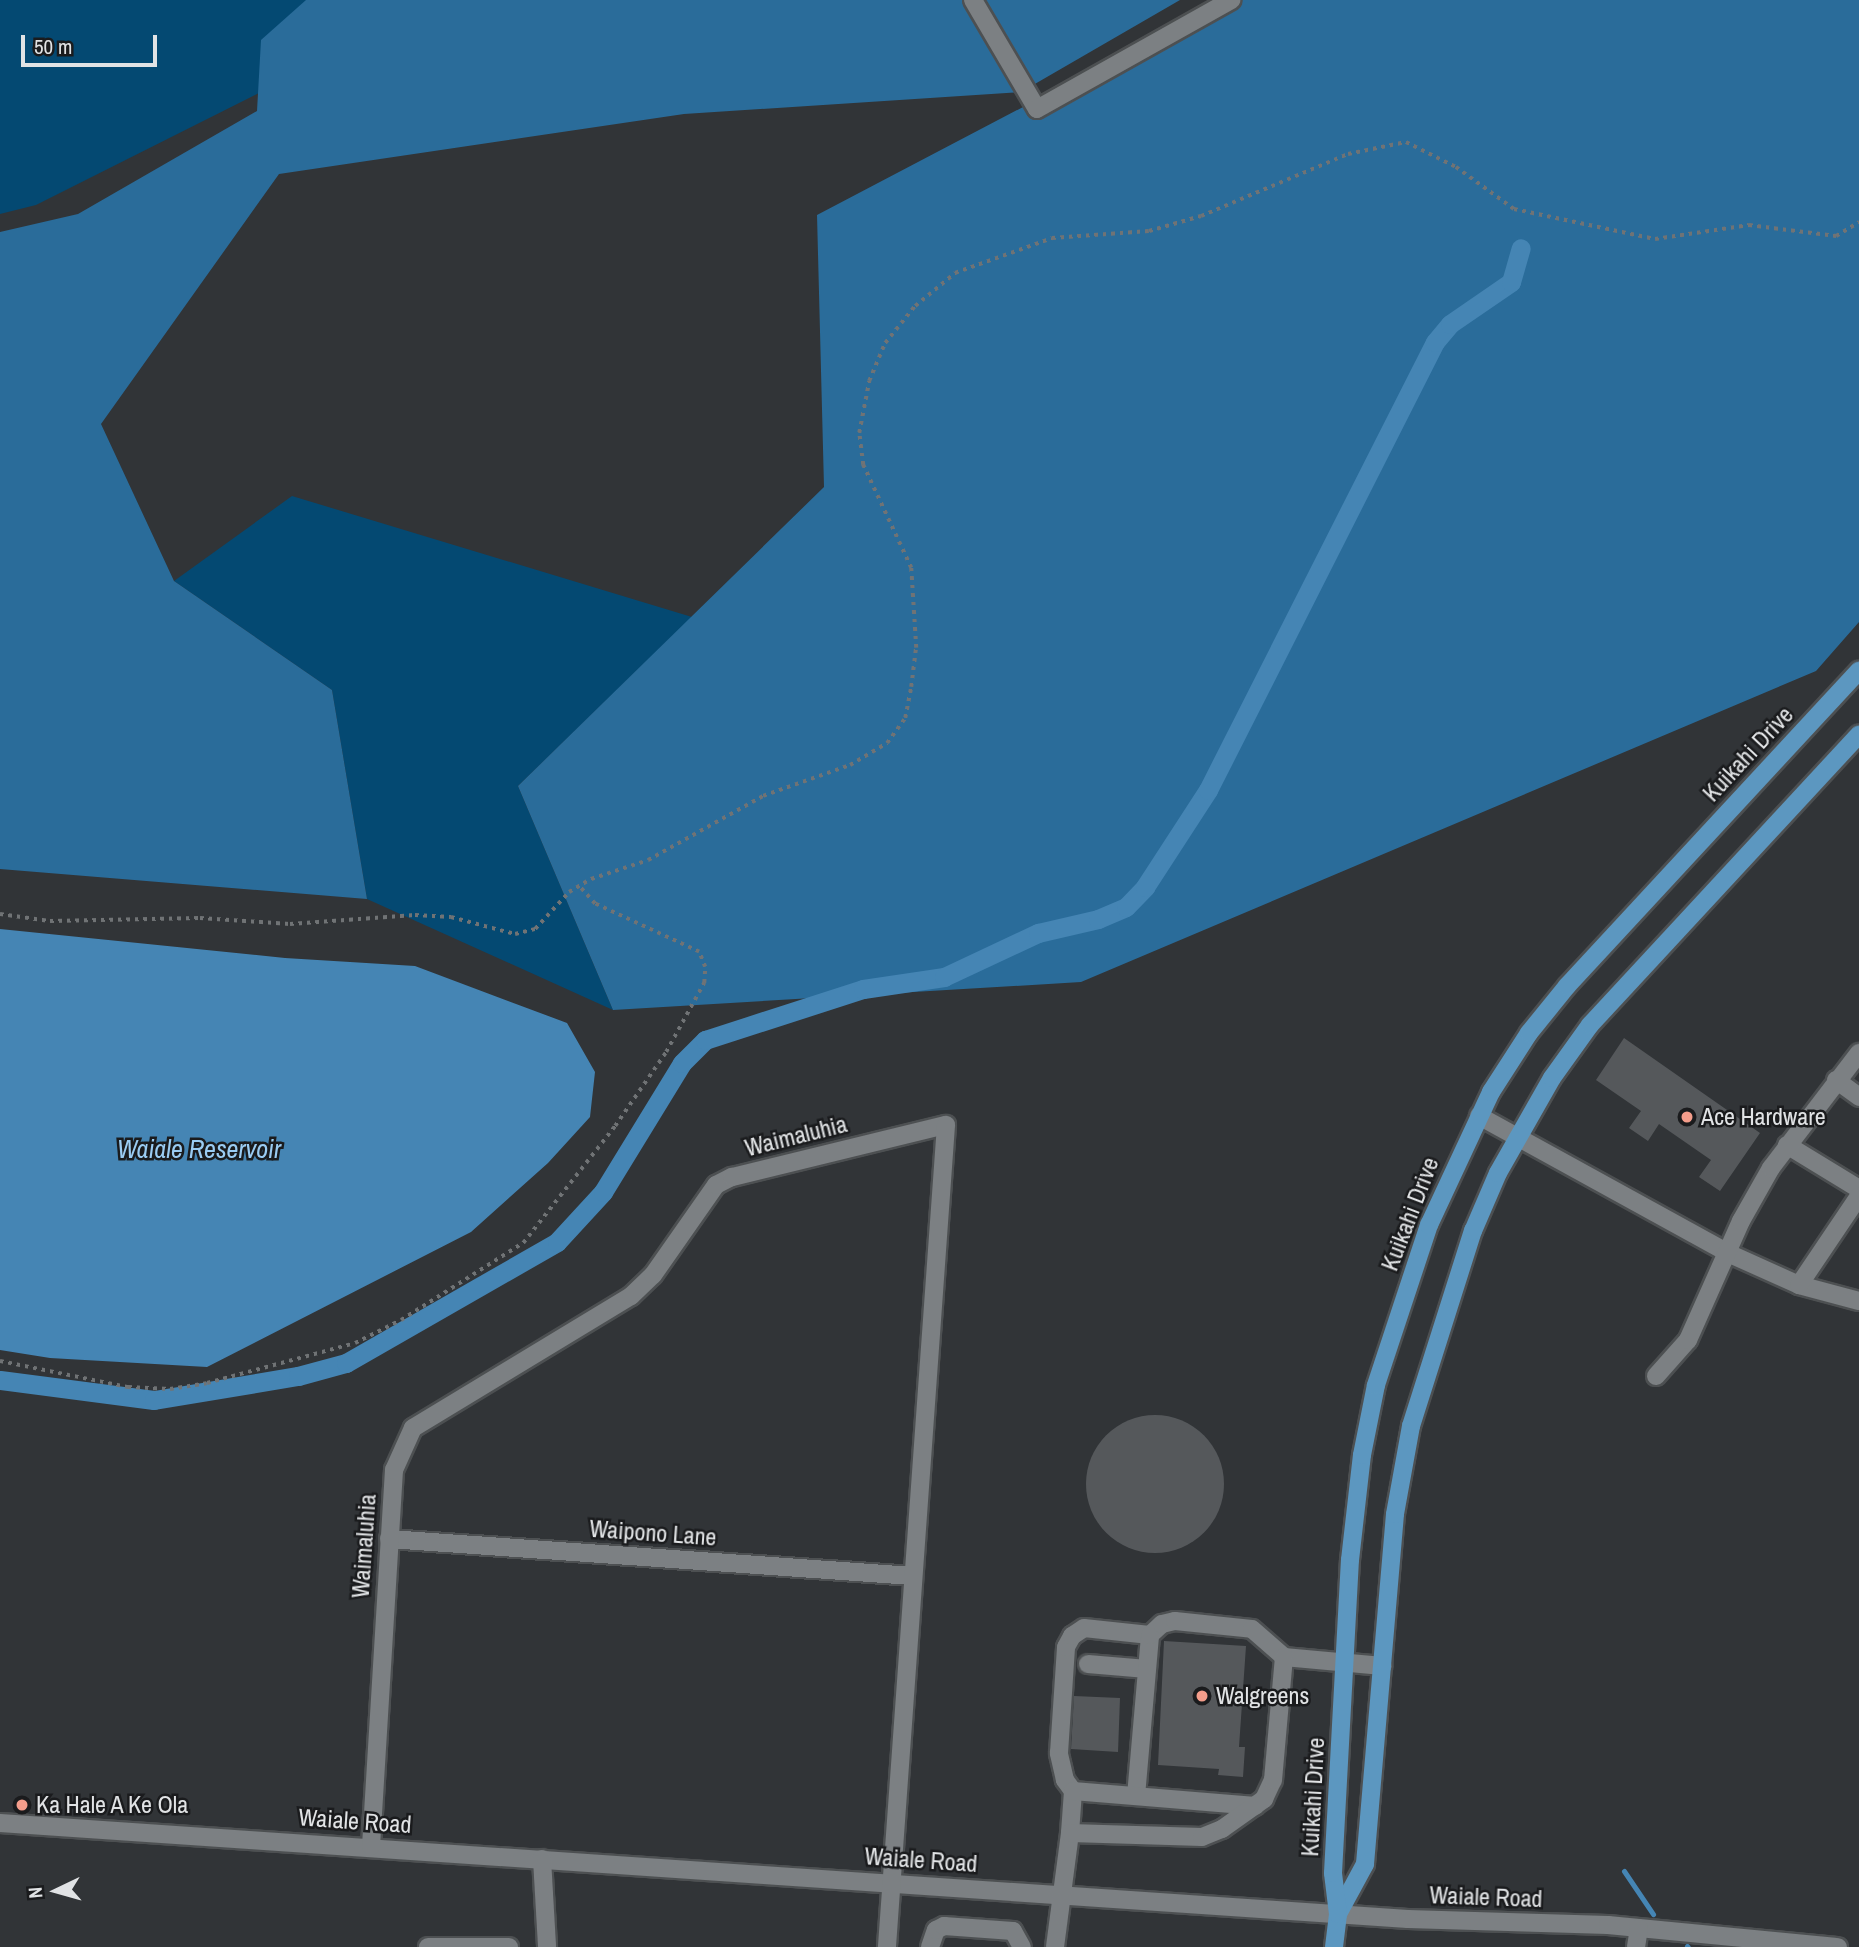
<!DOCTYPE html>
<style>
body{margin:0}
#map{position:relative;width:1859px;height:1947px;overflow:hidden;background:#313437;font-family:"Archivo Narrow",sans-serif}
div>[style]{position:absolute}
.green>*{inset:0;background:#044972}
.forest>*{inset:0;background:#2a6c9a}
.water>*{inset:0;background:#4585b4}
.stream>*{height:5px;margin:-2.5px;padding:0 2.5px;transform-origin:2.5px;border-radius:2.5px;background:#4585b4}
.canal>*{height:19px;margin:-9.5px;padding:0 9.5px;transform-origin:9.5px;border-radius:9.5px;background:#4585b4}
.building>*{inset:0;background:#55585b}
.round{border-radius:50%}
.path>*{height:3.5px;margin-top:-1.75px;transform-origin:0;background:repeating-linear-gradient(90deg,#707375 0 3.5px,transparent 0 8.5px)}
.roads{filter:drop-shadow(2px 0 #4d5052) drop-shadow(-2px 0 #4d5052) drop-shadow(0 2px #4d5052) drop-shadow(0 -2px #4d5052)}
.minor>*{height:18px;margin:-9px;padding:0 9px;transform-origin:9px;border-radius:9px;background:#7c8083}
.major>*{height:18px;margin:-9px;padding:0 9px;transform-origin:9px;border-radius:9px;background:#5c97c0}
.dots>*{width:19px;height:19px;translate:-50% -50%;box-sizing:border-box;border:4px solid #1a1b1d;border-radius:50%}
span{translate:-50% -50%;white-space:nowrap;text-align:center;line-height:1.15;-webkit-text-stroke:5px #1a1b1d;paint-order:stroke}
.street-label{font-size:24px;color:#e1e3e5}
.poi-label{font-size:24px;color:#e1e3e5}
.left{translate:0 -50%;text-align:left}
.water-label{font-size:26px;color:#9accf3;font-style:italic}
.north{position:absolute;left:21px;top:1856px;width:70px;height:70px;-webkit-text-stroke:5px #1a1b1d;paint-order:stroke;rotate:265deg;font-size:19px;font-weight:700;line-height:28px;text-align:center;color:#e1e3e5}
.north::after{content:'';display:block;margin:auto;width:24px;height:32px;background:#e1e3e5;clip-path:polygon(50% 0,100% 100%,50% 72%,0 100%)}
.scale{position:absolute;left:21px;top:35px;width:136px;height:32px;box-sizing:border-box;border:4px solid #e1e3e5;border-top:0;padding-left:9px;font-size:21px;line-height:24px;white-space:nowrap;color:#e1e3e5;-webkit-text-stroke:5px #1a1b1d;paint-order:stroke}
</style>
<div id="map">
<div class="green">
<i style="clip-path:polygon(0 0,404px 0,293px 76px,36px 205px,0 214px)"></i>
<i style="clip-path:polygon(292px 496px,692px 617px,518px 786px,613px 1010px,367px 899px,332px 690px,174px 581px)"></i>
</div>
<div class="forest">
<i style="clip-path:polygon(306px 0,1180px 0,1021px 92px,684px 114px,279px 174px,101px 424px,174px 581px,332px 690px,367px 899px,0 869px,0 232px,78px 214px,257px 111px,261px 40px)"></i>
<i style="clip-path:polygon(1227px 0,1859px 0,1859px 622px,1816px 671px,1081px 982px,613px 1010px,518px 786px,824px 487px,817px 215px)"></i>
</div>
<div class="water">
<i style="clip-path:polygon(0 929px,285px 958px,415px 966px,567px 1023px,595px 1072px,590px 1117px,548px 1163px,471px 1232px,207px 1367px,50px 1358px,0 1350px)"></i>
</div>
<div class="stream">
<i style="left:1624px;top:1871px;width:52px;rotate:56deg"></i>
<i style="left:1687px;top:1946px;width:1px;rotate:45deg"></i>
</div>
<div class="canal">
<i style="left:0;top:1380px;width:155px;rotate:7.4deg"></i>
<i style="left:154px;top:1400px;width:146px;rotate:-9.5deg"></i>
<i style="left:298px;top:1376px;width:50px;rotate:-15.2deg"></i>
<i style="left:346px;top:1363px;width:243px;rotate:-29.8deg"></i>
<i style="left:557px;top:1242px;width:68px;rotate:-47.4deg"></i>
<i style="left:603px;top:1192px;width:151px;rotate:-58.5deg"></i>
<i style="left:682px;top:1063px;width:33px;rotate:-45deg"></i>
<i style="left:705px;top:1040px;width:166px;rotate:-17.9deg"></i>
<i style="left:863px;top:989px;width:82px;rotate:-8.4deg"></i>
<i style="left:944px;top:977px;width:104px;rotate:-25.1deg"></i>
<i style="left:1038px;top:933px;width:62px;rotate:-13.1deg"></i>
<i style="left:1098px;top:919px;width:30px;rotate:-23deg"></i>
<i style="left:1126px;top:907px;width:28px;rotate:-46deg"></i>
<i style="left:1145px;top:887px;width:116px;rotate:-57deg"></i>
<i style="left:1208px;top:790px;width:502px;rotate:-63.13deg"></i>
<i style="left:1435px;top:342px;width:23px;rotate:-50deg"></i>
<i style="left:1450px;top:324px;width:74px;rotate:-34.5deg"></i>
<i style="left:1511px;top:282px;width:35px;rotate:-74deg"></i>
</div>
<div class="building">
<i style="clip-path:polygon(1624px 1038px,1760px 1133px,1720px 1191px,1699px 1177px,1711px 1160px,1659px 1124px,1648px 1141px,1629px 1128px,1641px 1111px,1596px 1080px)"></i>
<i class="round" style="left:1086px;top:1415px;width:138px;height:138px"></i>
<i style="clip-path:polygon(1164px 1641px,1246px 1646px,1239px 1747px,1245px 1747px,1243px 1777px,1218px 1775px,1219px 1769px,1158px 1765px)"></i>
<i style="clip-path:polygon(1074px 1696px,1120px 1698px,1118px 1752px,1071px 1749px)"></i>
</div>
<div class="path">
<i style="left:0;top:914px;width:50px;rotate:8deg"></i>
<i style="left:50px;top:921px;width:150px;rotate:-1.1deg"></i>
<i style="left:200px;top:918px;width:90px;rotate:3.8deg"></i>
<i style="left:290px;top:924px;width:125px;rotate:-4.1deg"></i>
<i style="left:415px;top:915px;width:36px;rotate:3deg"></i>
<i style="left:451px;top:917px;width:66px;rotate:14.9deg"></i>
<i style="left:515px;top:934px;width:21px;rotate:-14deg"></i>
<i style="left:535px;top:929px;width:50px;rotate:-47.4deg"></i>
<i style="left:569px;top:892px;width:26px;rotate:-31deg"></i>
<i style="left:591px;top:879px;width:60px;rotate:-18.4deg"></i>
<i style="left:648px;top:860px;width:132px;rotate:-29.1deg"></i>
<i style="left:763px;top:796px;width:92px;rotate:-19.6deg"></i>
<i style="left:850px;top:765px;width:43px;rotate:-30.7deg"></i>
<i style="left:887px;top:743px;width:31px;rotate:-54deg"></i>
<i style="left:905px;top:718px;width:32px;rotate:-79deg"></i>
<i style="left:911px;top:687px;width:39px;rotate:-83deg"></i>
<i style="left:916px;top:648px;width:80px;rotate:-93.6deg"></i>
<i style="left:911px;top:568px;width:114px;rotate:-115deg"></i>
<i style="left:863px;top:465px;width:32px;rotate:-97deg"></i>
<i style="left:859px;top:433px;width:53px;rotate:-79.1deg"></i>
<i style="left:869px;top:381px;width:41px;rotate:-67.2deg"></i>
<i style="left:885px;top:343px;width:48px;rotate:-51deg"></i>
<i style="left:915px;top:306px;width:52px;rotate:-39.5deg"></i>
<i style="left:955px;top:273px;width:103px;rotate:-19.8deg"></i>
<i style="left:1052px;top:238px;width:97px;rotate:-4.1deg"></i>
<i style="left:1149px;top:231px;width:54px;rotate:-16.1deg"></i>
<i style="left:1201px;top:216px;width:160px;rotate:-22.9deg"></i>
<i style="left:1348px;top:154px;width:59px;rotate:-11.7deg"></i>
<i style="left:1406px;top:142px;width:56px;rotate:26.6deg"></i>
<i style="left:1456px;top:167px;width:72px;rotate:35.9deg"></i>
<i style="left:1514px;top:209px;width:144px;rotate:12deg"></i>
<i style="left:1655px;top:239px;width:95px;rotate:-8.5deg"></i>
<i style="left:1749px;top:225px;width:88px;rotate:7.2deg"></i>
<i style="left:1836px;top:236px;width:27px;rotate:-31deg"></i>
<i style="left:0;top:1361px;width:131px;rotate:11.5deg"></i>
<i style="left:128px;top:1387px;width:42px;rotate:2.7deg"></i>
<i style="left:170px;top:1389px;width:37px;rotate:-9deg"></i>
<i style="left:207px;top:1383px;width:153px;rotate:-15.1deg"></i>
<i style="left:355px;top:1343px;width:51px;rotate:-26.6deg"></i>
<i style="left:401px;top:1320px;width:144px;rotate:-32.3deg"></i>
<i style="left:523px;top:1243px;width:149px;rotate:-51.8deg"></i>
<i style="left:615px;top:1126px;width:90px;rotate:-55.4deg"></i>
<i style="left:666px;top:1052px;width:79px;rotate:-61.2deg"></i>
<i style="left:704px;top:983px;width:16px;rotate:-86deg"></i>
<i style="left:705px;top:967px;width:16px;rotate:-112deg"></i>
<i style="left:699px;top:952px;width:115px;rotate:-155.2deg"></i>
<i style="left:595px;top:904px;width:24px;rotate:-132deg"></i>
</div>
<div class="roads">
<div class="minor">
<i style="left:973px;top:0;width:126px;rotate:59.6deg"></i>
<i style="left:1037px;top:109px;width:223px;rotate:-29.3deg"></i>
<i style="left:1836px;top:1080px;width:29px;rotate:36deg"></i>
<i style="left:1479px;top:1116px;width:286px;rotate:28.8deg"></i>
<i style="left:1730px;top:1254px;width:76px;rotate:24.2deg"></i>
<i style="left:1799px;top:1285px;width:62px;rotate:14.9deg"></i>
<i style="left:1787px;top:1145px;width:84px;rotate:31.4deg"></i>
<i style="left:1799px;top:1285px;width:107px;rotate:-56deg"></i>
<i style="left:1656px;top:1376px;width:48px;rotate:-48.4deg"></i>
<i style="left:1688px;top:1340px;width:130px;rotate:-66deg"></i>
<i style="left:1741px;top:1221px;width:61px;rotate:-60.5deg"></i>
<i style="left:1771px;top:1168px;width:145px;rotate:-52.6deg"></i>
<i style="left:389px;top:1539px;width:525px;rotate:4.04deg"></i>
<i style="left:1088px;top:1664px;width:59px;rotate:4.8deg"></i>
<i style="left:1073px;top:1791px;width:14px;rotate:-126deg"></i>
<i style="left:1065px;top:1780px;width:28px;rotate:-103deg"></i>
<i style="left:1059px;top:1753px;width:106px;rotate:-86.2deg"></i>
<i style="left:1066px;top:1647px;width:13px;rotate:-61deg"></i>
<i style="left:1072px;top:1636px;width:14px;rotate:-34deg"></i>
<i style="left:1084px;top:1628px;width:66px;rotate:6.1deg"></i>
<i style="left:1136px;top:1796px;width:162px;rotate:-85deg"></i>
<i style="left:1150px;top:1635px;width:16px;rotate:-43deg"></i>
<i style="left:1162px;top:1624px;width:13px;rotate:-13deg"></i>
<i style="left:1175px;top:1621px;width:77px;rotate:5.9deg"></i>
<i style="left:1252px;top:1629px;width:43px;rotate:41.2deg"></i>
<i style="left:1284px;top:1657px;width:99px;rotate:5.2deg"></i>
<i style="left:0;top:1823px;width:1411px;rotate:3.9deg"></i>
<i style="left:1408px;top:1919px;width:200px;rotate:1.7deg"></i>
<i style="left:1608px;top:1925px;width:231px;rotate:5.5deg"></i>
<i style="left:1070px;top:1833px;width:42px;rotate:-85.9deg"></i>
<i style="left:1073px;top:1791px;width:183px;rotate:4.7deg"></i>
<i style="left:371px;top:1846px;width:377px;rotate:-86.5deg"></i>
<i style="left:394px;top:1470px;width:46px;rotate:-65.7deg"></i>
<i style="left:413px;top:1428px;width:255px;rotate:-31.2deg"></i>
<i style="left:631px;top:1296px;width:30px;rotate:-44deg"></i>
<i style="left:653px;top:1275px;width:110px;rotate:-55deg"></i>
<i style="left:716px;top:1185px;width:18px;rotate:-27deg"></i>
<i style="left:732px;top:1177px;width:220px;rotate:-13.7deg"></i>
<i style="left:946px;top:1125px;width:824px;rotate:94.11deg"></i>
<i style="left:542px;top:1859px;width:88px;rotate:86.7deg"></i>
<i style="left:428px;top:1947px;width:81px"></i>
<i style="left:930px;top:1947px;width:18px;rotate:-71deg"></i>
<i style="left:936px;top:1930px;width:9px;rotate:-27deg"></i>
<i style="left:944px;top:1926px;width:69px;rotate:4.1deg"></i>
<i style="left:1013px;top:1931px;width:18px;rotate:61deg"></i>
<i style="left:1055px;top:1947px;width:115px;rotate:-82.5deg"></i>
<i style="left:1070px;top:1833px;width:132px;rotate:1.7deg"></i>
<i style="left:1202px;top:1837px;width:22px;rotate:-22deg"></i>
<i style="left:1222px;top:1829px;width:52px;rotate:-35.5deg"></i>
<i style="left:1264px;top:1799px;width:21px;rotate:-65deg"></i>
<i style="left:1273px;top:1780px;width:123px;rotate:-84.9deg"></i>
<i style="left:1636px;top:1947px;width:19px;rotate:-81deg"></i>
</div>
<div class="major">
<i style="left:1338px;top:1914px;width:57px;rotate:-61.6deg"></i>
<i style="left:1365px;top:1864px;width:351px;rotate:-85.1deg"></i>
<i style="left:1395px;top:1514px;width:89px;rotate:-79.7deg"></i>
<i style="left:1411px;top:1426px;width:205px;rotate:-72.4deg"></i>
<i style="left:1473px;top:1231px;width:63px;rotate:-66.7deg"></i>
<i style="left:1498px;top:1173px;width:109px;rotate:-60.4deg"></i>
<i style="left:1552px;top:1078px;width:65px;rotate:-54.4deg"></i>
<i style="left:1590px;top:1025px;width:396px;rotate:-47.2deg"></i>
<i style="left:1334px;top:1947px;width:33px;rotate:-83deg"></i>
<i style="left:1338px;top:1914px;width:41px;rotate:-97deg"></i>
<i style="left:1333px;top:1873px;width:313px;rotate:-86.9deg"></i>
<i style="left:1350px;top:1560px;width:106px;rotate:-83.5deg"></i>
<i style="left:1362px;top:1455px;width:71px;rotate:-78.7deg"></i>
<i style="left:1376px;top:1385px;width:169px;rotate:-71.7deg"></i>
<i style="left:1429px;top:1225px;width:147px;rotate:-65deg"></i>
<i style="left:1491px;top:1092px;width:70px;rotate:-57.2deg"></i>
<i style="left:1529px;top:1033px;width:60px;rotate:-51deg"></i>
<i style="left:1567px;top:986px;width:430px;rotate:-47.2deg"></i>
</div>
</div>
<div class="dots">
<i style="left:1687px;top:1117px;background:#f49d8b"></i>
<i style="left:1202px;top:1696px;background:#f49d8b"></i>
<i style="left:22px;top:1805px;background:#f49d8b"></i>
</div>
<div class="street-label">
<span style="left:1748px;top:754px;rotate:-47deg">Kuikahi Drive</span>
<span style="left:796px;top:1136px;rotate:-14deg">Waimaluhia</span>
<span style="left:1410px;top:1214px;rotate:-69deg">Kuikahi Drive</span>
<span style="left:653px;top:1533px;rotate:4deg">Waipono Lane</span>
<span style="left:364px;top:1546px;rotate:-86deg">Waimaluhia</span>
<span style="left:1313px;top:1797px;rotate:-87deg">Kuikahi Drive</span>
<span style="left:355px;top:1821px;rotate:4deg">Waiale Road</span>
<span style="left:921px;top:1860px;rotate:4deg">Waiale Road</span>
<span style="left:1486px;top:1897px;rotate:2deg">Waiale Road</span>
</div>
<div class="poi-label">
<span class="left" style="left:1701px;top:1117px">Ace Hardware</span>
<span class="left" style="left:1216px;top:1696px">Walgreens</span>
<span class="left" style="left:36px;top:1805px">Ka Hale A Ke Ola</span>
</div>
<div class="water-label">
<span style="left:199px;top:1149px">Waiale Reservoir</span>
</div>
<div class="north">N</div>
<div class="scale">50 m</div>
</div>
